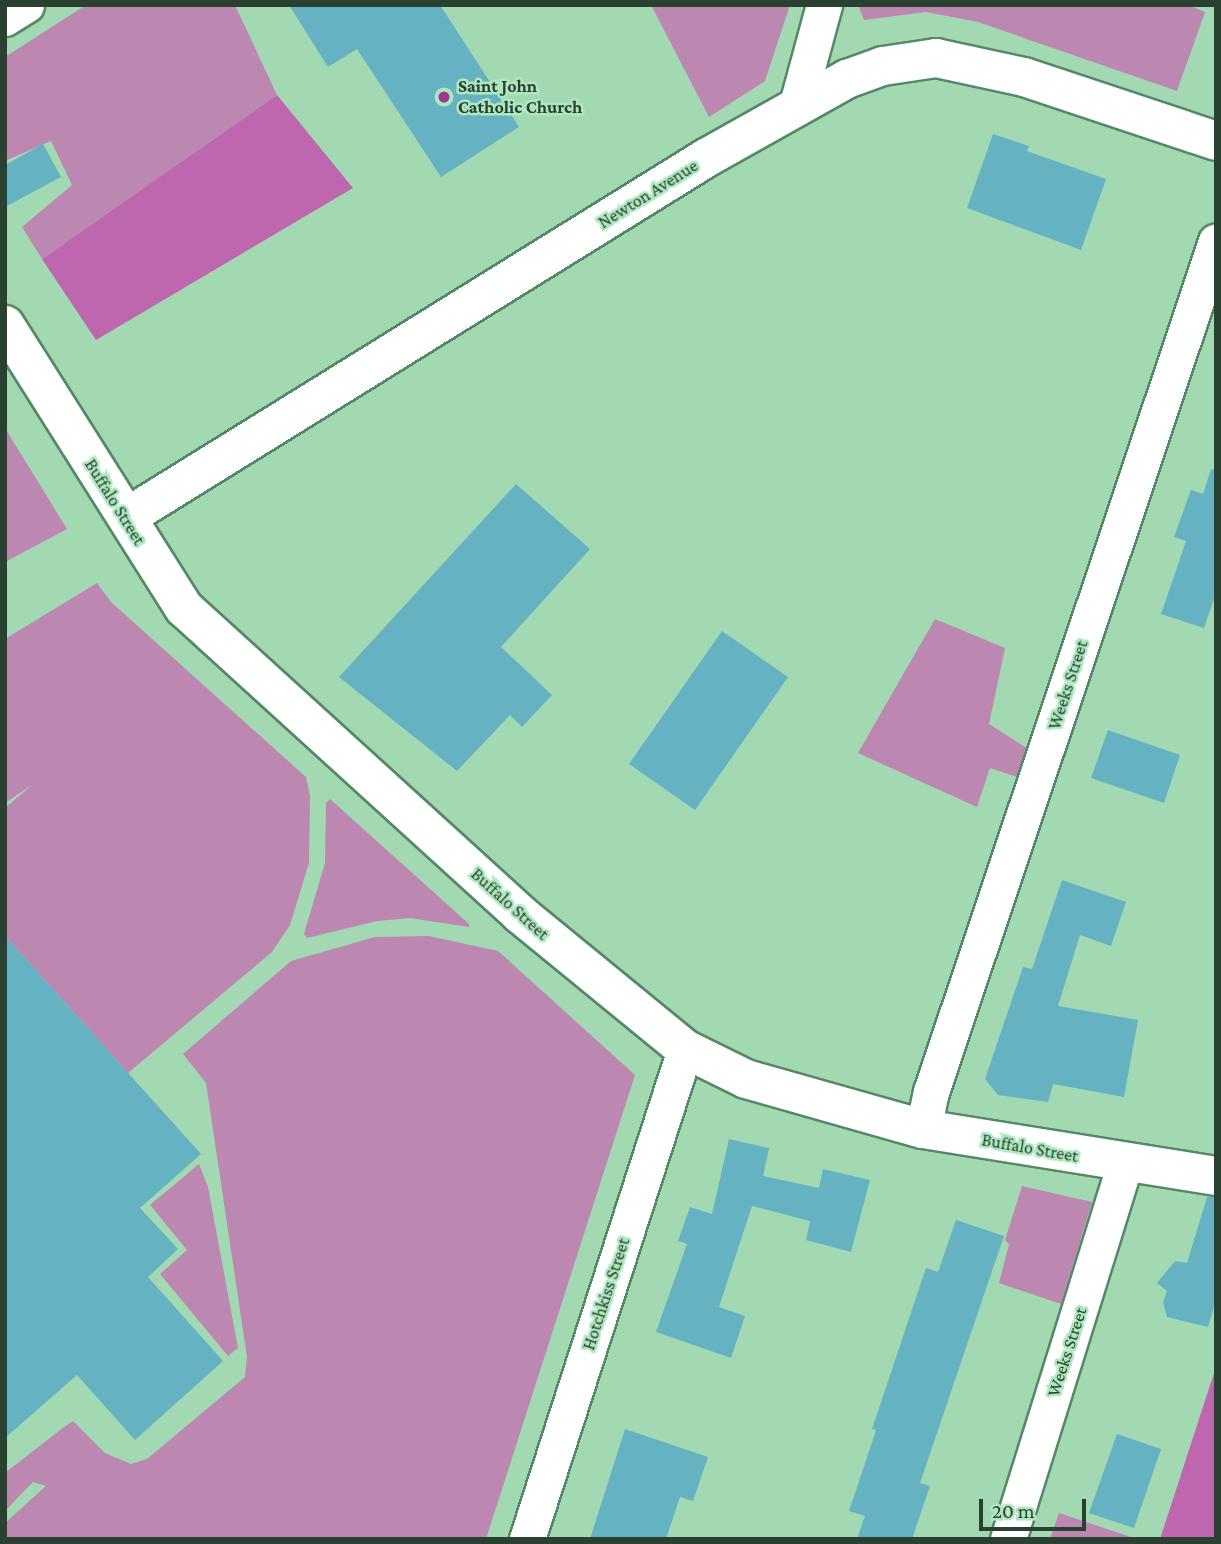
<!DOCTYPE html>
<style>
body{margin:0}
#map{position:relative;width:1221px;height:1544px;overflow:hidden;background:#a2d9b2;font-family:"Crimson Pro",serif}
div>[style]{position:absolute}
.green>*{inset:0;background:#bc87b1}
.forest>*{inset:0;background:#be67af}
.building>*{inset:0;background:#65b2c3}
.roads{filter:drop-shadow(2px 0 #548965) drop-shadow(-2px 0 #548965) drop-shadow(0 2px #548965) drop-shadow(0 -2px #548965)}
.minor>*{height:35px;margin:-17.5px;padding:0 17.5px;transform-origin:17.5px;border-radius:17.5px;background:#fff}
.tertiary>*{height:38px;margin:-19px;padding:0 19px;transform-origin:19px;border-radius:19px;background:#fff}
.dots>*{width:19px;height:19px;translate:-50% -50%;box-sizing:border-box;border:4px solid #aee7bf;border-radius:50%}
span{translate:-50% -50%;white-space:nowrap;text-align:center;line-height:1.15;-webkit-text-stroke:5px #aee7bf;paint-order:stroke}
.poi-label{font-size:18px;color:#2a4131;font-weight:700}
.left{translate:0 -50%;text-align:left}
.street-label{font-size:18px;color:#2a4131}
.frame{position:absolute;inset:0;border:7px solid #2a4131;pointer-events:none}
.scale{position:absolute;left:979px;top:1499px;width:107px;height:32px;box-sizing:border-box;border:4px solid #2a4131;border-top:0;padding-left:9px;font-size:21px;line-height:24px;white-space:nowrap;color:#2a4131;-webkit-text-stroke:5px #aee7bf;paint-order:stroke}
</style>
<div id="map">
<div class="green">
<i style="clip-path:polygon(86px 5px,235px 5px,277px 95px,42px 259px,22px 227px,72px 185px,51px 141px,5px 161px,5px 57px)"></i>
<i style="clip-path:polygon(651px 5px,790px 5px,765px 81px,709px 117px)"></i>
<i style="clip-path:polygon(858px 5px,1188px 5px,1205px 12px,1177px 91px,978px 22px,926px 12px,864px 20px)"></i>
<i style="clip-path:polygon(5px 428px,67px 529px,5px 562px)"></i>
<i style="clip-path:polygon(97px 583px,111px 602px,306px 777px,310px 796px,309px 863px,290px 925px,272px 952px,128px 1073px,5px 936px,5px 808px,32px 785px,5px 803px,5px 639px)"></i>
<i style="clip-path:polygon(935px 619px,1005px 648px,989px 724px,1028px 749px,1020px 778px,990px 768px,977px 807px,858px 753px)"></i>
<i style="clip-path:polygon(330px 799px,469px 924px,469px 927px,410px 918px,377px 921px,307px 938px,304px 934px,325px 863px,326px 803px)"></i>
<i style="clip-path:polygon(429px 936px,498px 951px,635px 1075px,486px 1539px,5px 1539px,5px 1523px,46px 1486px,33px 1482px,5px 1511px,5px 1473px,64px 1427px,73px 1421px,105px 1453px,131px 1464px,147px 1459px,245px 1377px,247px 1357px,206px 1083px,183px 1054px,291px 961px,375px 937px)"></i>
<i style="clip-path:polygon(199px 1164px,208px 1187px,238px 1348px,228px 1356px,160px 1274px,187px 1250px,150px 1205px)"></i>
<i style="clip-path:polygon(1022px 1186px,1092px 1202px,1061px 1304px,999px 1283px,1009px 1244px,1005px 1240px)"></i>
<i style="clip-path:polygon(1059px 1513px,1137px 1539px,1050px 1539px)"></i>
</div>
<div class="forest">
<i style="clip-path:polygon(277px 95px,353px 188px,96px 340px,42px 259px)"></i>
<i style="clip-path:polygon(1216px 1367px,1216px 1539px,1160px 1539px)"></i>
</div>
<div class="building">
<i style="clip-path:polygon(289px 5px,440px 5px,519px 127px,441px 177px,357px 49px,328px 67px)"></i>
<i style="clip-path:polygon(993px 134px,1029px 146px,1027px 151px,1106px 179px,1081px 250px,967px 208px)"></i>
<i style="clip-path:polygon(43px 144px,61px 177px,5px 207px,5px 165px)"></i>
<i style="clip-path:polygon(1211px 469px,1216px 470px,1216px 593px,1204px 628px,1161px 614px,1186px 541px,1174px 537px,1191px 490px,1203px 494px)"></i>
<i style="clip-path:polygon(516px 484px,590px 549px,501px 647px,552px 695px,522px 727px,510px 715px,457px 771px,339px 677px)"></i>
<i style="clip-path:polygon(722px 631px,788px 677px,695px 810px,629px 764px)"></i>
<i style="clip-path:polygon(1108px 730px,1180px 755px,1164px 803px,1091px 778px)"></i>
<i style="clip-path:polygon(1062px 880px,1126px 902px,1111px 946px,1080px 935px,1058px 1006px,1138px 1020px,1124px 1097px,1053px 1084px,1048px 1102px,998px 1095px,985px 1079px,1023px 967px,1032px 969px)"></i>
<i style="clip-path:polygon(5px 936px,201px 1154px,140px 1208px,178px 1249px,148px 1277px,223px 1361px,135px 1440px,77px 1375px,5px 1438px)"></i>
<i style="clip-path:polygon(729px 1139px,769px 1148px,763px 1176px,819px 1188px,823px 1169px,870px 1180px,851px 1252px,806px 1240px,810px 1221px,752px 1206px,719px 1307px,745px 1316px,731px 1358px,656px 1332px,687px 1244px,678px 1241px,690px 1207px,712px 1214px)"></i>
<i style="clip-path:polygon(1207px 1197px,1216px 1197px,1216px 1300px,1208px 1327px,1167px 1317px,1163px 1302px,1167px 1291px,1157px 1283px,1175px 1261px,1187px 1263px)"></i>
<i style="clip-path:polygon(956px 1220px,1004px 1236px,920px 1483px,930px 1486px,912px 1539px,857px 1539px,865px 1516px,849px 1511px,876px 1430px,872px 1429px,926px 1268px,938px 1272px)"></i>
<i style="clip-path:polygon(625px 1429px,708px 1457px,693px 1501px,680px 1497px,666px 1539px,590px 1539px)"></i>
<i style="clip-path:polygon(1117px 1434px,1161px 1449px,1134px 1528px,1089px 1513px)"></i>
</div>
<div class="roads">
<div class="minor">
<i style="left:5px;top:18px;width:25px;rotate:-32deg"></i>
<i style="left:796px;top:108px;width:107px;rotate:-74.8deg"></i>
<i style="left:923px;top:1129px;width:38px;rotate:-78deg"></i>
<i style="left:931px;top:1092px;width:897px;rotate:-71.48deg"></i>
<i style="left:527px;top:1539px;width:515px;rotate:-72.13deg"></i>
<i style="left:1008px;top:1539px;width:393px;rotate:-72.7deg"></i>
</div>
<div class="tertiary">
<i style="left:5px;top:325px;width:335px;rotate:57.7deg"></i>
<i style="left:184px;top:608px;width:454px;rotate:42.3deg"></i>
<i style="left:520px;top:914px;width:213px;rotate:39.3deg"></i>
<i style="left:685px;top:1049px;width:68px;rotate:26.2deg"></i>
<i style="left:746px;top:1079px;width:184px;rotate:15.8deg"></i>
<i style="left:923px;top:1129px;width:297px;rotate:9.1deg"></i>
<i style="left:127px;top:517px;width:681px;rotate:-31.8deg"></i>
<i style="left:706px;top:158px;width:162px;rotate:-29.3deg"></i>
<i style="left:847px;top:79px;width:38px;rotate:-20deg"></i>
<i style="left:883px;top:66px;width:54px;rotate:-8.6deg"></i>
<i style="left:936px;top:58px;width:90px;rotate:12.2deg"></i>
<i style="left:1024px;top:77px;width:202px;rotate:18.4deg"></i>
</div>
</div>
<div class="dots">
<i style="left:444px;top:97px;background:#a33593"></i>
</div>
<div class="poi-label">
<span class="left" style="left:458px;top:97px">Saint John<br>Catholic Church</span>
</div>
<div class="street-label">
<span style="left:648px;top:194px;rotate:-32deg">Newton Avenue</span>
<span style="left:115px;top:502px;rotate:58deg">Buffalo Street</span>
<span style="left:1068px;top:685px;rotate:-72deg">Weeks Street</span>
<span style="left:510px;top:904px;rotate:42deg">Buffalo Street</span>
<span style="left:1030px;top:1148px;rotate:10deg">Buffalo Street</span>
<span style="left:606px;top:1294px;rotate:-72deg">Hotchkiss Street</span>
<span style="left:1067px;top:1352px;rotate:-72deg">Weeks Street</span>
</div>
<div class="frame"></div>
<div class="scale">20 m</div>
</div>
